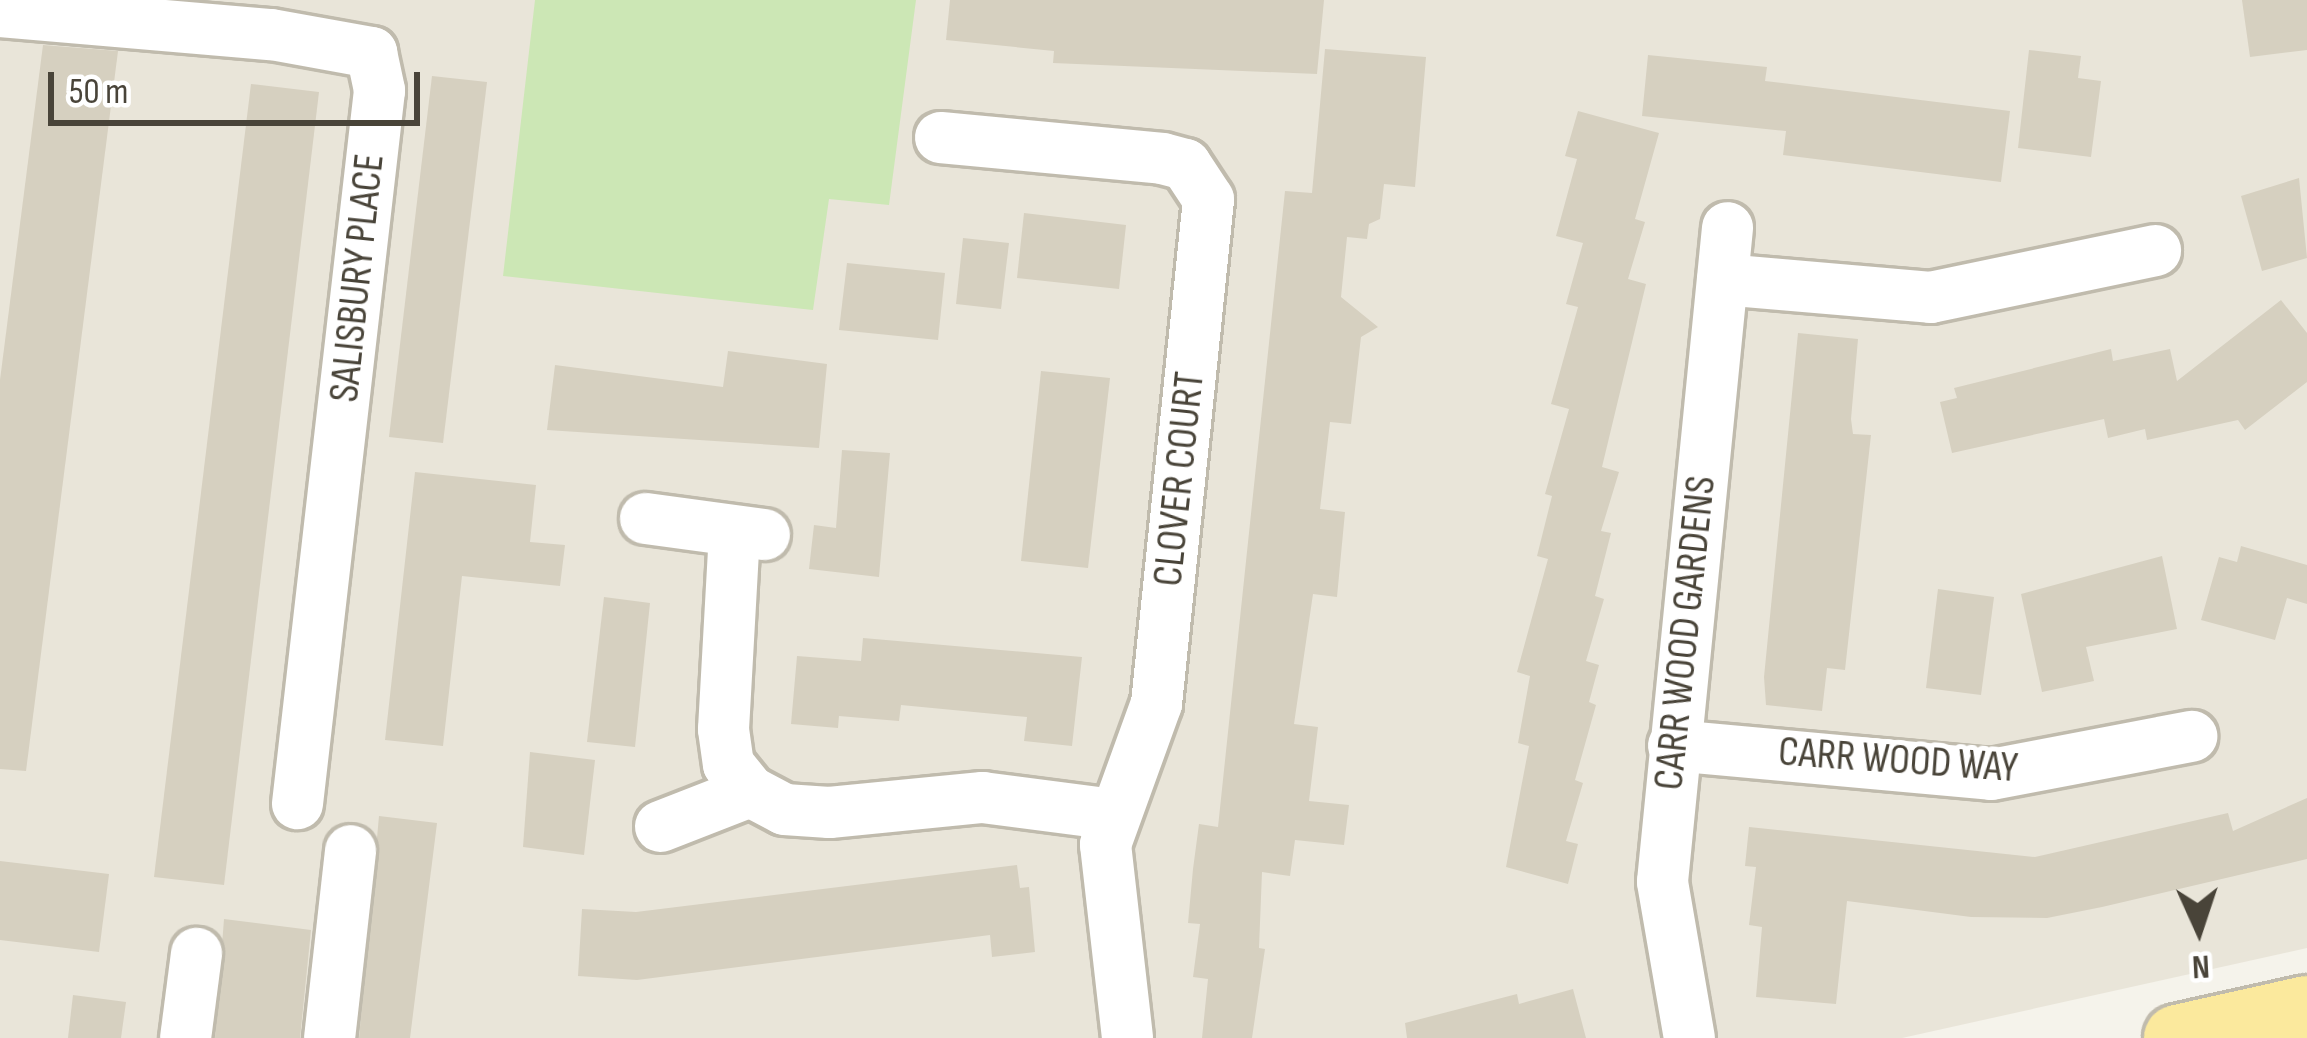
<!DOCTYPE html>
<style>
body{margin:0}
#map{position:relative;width:2307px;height:1038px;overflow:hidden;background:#f5f3eb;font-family:"Sofia Sans Condensed",sans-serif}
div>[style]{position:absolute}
.residential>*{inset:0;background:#e9e5d9}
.green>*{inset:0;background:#cce7b5}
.building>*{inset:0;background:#d6d0c0}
.roads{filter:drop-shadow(3px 0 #c0bbad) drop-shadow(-3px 0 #c0bbad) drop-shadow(0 3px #c0bbad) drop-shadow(0 -3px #c0bbad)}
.minor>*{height:51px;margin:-25.5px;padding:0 25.5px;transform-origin:25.5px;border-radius:25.5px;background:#fff}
.primary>*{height:66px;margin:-33px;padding:0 33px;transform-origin:33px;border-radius:33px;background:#fbe99d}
span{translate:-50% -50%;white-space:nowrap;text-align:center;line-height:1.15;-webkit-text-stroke:10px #fff;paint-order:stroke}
.street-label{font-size:42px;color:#494439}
.north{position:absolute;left:2139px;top:870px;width:120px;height:120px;-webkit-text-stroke:9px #fff;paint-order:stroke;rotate:177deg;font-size:33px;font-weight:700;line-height:48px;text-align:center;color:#494439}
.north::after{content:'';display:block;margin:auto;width:42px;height:54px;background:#494439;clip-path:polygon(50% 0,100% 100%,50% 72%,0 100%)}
.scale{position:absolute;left:48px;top:72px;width:372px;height:54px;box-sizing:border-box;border:6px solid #494439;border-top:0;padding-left:15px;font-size:36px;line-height:42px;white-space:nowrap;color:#494439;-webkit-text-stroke:9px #fff;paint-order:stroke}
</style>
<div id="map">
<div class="residential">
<i style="clip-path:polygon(0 0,2307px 0,2307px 948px,1902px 1038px,0 1038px)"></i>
</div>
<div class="green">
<i style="clip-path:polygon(535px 0,916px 0,889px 205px,829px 199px,813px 310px,503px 276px)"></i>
</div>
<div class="building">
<i style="clip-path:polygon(950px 0,1324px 0,1317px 74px,1053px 63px,1054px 51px,946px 40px)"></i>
<i style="clip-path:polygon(2242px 0,2307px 0,2307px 50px,2250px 57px)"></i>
<i style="clip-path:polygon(43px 45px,118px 51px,26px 771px,0 769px,0 380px)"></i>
<i style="clip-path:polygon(1325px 49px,1426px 57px,1415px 187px,1384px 184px,1380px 219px,1369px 224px,1367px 239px,1347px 237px,1341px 297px,1378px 327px,1361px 337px,1351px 424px,1330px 422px,1320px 509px,1345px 512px,1337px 597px,1313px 594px,1294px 724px,1318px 727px,1309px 801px,1349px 805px,1344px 845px,1295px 840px,1290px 876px,1262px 872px,1259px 948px,1265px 949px,1252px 1038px,1202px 1038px,1208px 979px,1193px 977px,1200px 924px,1188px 923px,1193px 869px,1199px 824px,1218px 827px,1285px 191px,1312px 193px)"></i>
<i style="clip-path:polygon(2029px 50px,2081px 56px,2078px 78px,2101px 81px,2091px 157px,2018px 148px)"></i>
<i style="clip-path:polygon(1648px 55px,1767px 67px,1765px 81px,2010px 111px,2001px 182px,1783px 155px,1786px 131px,1642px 116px)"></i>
<i style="clip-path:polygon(432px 76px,487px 82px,443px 443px,389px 437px)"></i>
<i style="clip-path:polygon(251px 84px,319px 92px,224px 885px,154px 877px)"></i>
<i style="clip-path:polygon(1578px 111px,1659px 133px,1635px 219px,1645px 222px,1628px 279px,1646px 284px,1602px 467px,1619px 472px,1601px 531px,1611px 533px,1595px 596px,1604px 599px,1586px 661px,1599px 665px,1589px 702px,1596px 705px,1575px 780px,1583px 783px,1566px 841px,1578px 844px,1568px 884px,1506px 867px,1529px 746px,1518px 743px,1530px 676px,1517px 672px,1548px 559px,1537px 556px,1552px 496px,1545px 494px,1569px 409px,1551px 404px,1578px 307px,1566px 304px,1583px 243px,1556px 236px,1577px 159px,1565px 156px)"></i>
<i style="clip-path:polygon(2299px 178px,2307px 258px,2262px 271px,2241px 196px)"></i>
<i style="clip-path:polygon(1024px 213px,1126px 225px,1119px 289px,1017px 278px)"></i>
<i style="clip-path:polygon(963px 238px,1009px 243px,1001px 309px,956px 304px)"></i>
<i style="clip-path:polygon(847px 263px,945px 273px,938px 340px,839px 330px)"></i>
<i style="clip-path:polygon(2281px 300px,2307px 333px,2307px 382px,2245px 430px,2238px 420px,2147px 440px,2145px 429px,2108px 438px,2104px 419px,1952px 453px,1940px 402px,1957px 398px,1954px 388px,2111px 349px,2113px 361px,2170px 349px,2177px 381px)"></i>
<i style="clip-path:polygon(1798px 333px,1858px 339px,1851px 419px,1853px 434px,1871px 435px,1845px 670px,1827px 668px,1822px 711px,1766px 705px,1764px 677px)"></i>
<i style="clip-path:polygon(728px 351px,827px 364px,819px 448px,547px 430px,555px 365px,723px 387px)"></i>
<i style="clip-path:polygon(1041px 371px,1110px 378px,1088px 568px,1021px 561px)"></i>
<i style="clip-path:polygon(842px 450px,890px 453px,879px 577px,809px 569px,814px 525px,836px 528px)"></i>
<i style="clip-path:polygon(415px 472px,536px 485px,530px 542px,565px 545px,560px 586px,462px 576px,443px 746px,385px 740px)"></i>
<i style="clip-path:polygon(2241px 546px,2307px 565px,2307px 604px,2287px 598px,2275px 640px,2201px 620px,2219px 557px,2237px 562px)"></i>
<i style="clip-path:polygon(2162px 556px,2177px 629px,2086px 647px,2094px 681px,2042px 692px,2021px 594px)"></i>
<i style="clip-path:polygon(1938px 589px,1994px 597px,1981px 695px,1926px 688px)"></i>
<i style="clip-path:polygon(604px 597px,650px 603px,635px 747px,587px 742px)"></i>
<i style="clip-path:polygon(863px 638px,1082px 657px,1072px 746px,1024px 741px,1027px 717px,901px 705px,899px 721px,839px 716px,838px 728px,791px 724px,797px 656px,861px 661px)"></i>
<i style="clip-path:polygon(530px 752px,595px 760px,584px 855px,523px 847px)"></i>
<i style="clip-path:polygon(2307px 798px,2307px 859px,2102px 907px,2047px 918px,1971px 917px,1847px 901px,1836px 1004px,1756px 997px,1762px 927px,1749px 925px,1756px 867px,1745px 866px,1749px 827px,2035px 857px,2228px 813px,2233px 831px)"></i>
<i style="clip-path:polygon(379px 816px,437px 823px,410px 1038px,359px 1038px)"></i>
<i style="clip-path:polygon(0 861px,109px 874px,99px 952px,0 940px)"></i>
<i style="clip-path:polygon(1017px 865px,1020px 888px,1029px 887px,1035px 952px,992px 957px,990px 935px,637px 980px,578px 976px,582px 909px,636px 912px)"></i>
<i style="clip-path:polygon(224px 919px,311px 930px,300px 1038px,215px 1038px)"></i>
<i style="clip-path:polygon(1573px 989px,1586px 1038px,1407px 1038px,1405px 1023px,1517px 994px,1519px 1004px)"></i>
<i style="clip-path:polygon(73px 995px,126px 1002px,121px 1038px,68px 1038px)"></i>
</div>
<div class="roads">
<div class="minor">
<i style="left:0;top:11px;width:272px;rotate:4.9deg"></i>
<i style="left:271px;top:34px;width:102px;rotate:10.2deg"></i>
<i style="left:371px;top:52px;width:39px;rotate:78deg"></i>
<i style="left:379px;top:90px;width:718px;rotate:96.56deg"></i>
<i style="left:940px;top:137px;width:223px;rotate:5.4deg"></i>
<i style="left:1162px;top:158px;width:24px;rotate:15deg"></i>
<i style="left:1185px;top:164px;width:42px;rotate:56.7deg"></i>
<i style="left:1208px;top:199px;width:507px;rotate:95.89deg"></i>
<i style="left:1156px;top:703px;width:150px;rotate:109.9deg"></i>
<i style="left:1105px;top:844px;width:195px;rotate:83.5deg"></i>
<i style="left:1722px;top:279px;width:209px;rotate:4.9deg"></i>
<i style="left:1930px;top:297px;width:230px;rotate:-11.8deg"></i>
<i style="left:645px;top:518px;width:120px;rotate:7.7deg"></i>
<i style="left:734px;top:532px;width:197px;rotate:93.2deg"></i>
<i style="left:723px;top:729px;width:35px;rotate:82deg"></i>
<i style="left:728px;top:764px;width:35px;rotate:51deg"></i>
<i style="left:750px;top:791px;width:38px;rotate:28deg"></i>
<i style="left:784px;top:809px;width:45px;rotate:3.8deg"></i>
<i style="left:829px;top:812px;width:154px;rotate:-5.6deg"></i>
<i style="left:982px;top:797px;width:132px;rotate:7.4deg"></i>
<i style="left:1673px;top:745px;width:319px;rotate:5.2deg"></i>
<i style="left:1991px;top:774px;width:204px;rotate:-10.8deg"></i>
<i style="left:660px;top:826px;width:97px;rotate:-21.3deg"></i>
<i style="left:185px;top:1038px;width:86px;rotate:-82.6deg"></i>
<i style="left:329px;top:1038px;width:189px;rotate:-83.6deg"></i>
<i style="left:1689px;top:1038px;width:159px;rotate:-99.8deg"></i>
<i style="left:1662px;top:881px;width:657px;rotate:-84.32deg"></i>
</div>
<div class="primary">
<i style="left:2177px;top:1038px;width:133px;rotate:-12.6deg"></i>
</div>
</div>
<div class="street-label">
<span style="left:358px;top:278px;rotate:-84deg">SALISBURY PLACE</span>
<span style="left:1180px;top:479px;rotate:-84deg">CLOVER COURT</span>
<span style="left:1686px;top:633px;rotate:-84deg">CARR WOOD GARDENS</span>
<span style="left:1898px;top:761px;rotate:4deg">CARR WOOD WAY</span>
</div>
<div class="north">N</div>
<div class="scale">50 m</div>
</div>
